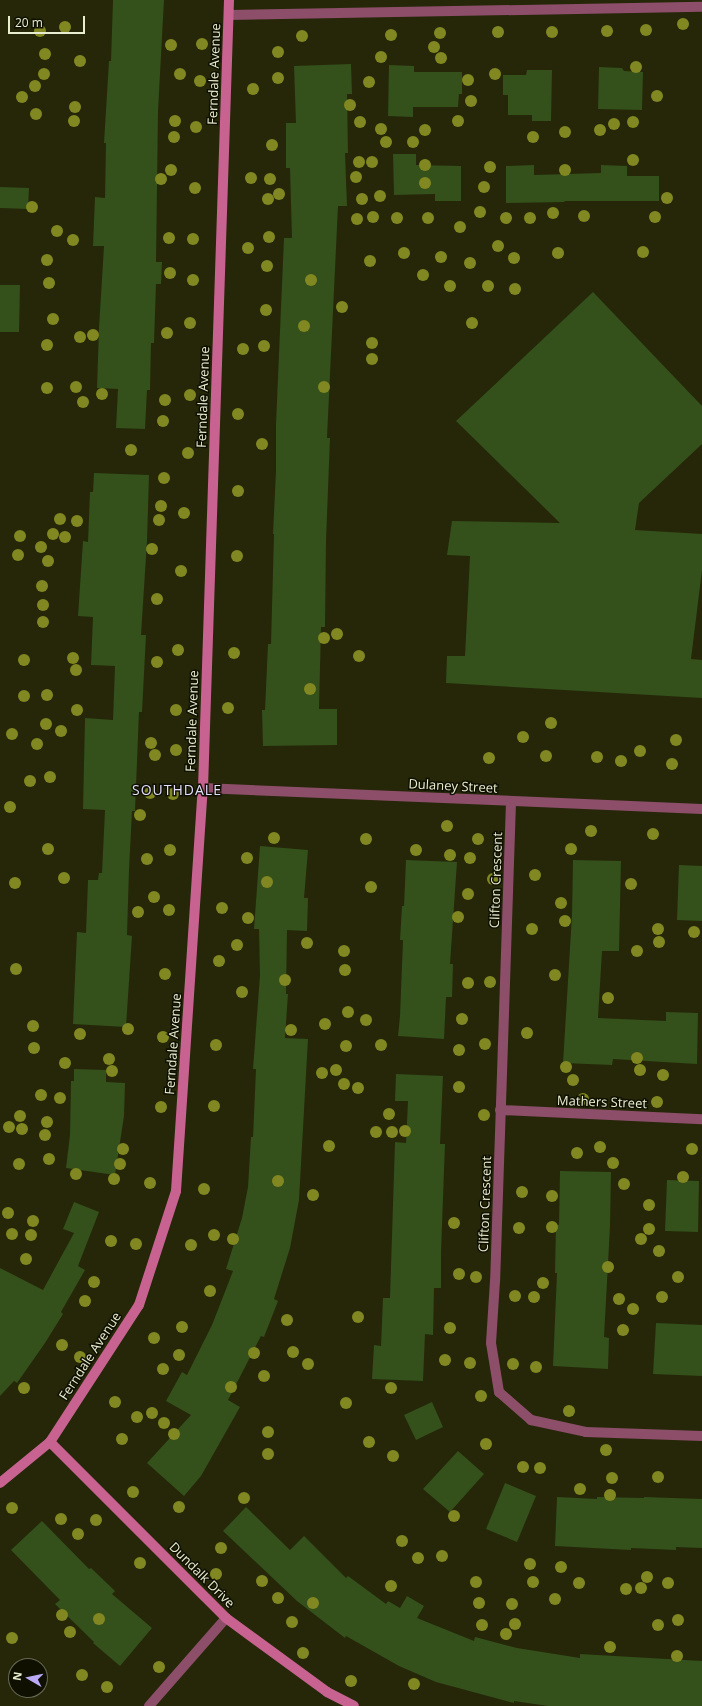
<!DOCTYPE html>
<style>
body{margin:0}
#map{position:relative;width:702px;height:1706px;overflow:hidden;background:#252708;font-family:"Open Sans",sans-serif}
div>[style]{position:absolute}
.building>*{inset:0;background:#34501b}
.street>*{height:10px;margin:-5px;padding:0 5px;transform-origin:5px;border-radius:5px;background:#8d4e6a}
.secondary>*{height:10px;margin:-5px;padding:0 5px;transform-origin:5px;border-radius:5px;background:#c86391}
.trees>*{width:12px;height:12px;margin:-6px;border-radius:50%;background:#828821}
span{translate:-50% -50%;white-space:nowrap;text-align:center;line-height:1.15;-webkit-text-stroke:3px #0f1000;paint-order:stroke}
.street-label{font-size:13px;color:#eaeed0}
.neighbourhood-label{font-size:14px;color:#e3defb;letter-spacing:1px}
.north{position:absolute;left:8px;top:1658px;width:40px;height:40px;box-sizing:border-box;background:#0f1000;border:1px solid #676953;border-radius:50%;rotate:279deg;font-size:11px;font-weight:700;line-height:16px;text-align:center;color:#eaeed0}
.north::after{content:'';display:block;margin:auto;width:14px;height:18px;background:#baaaf7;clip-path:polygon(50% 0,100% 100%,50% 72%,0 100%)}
.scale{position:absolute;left:8px;top:16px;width:77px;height:18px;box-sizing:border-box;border:2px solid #eaeed0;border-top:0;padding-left:5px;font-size:12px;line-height:14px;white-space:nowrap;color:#eaeed0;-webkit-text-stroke:3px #0f1000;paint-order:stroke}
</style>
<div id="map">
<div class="building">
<i style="clip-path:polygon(113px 0,164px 0,158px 111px,156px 262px,162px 262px,161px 284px,156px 284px,154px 343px,151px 343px,150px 390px,147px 390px,145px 429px,116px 428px,118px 389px,97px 388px,99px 328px,104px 246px,93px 246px,95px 197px,105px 198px,106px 143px,104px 143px,109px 61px,111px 61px)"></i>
<i style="clip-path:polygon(351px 64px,352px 94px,347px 94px,348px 153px,345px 153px,347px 206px,338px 206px,327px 438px,330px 438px,326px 541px,325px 627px,321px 627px,319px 709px,337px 709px,337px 745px,263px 746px,262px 710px,265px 710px,268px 644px,271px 644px,274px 534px,273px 534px,276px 471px,276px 424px,284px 238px,292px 238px,290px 168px,286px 168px,286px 123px,296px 123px,294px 66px)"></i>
<i style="clip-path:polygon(389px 65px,414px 66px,414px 72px,462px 72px,462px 94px,459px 94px,458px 107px,413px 107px,413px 117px,388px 116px)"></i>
<i style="clip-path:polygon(599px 67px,622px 68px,624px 71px,643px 72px,642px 110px,598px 109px)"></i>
<i style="clip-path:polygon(527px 70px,552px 70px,551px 121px,532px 121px,532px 115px,508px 115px,508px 95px,503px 95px,503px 75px,526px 75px)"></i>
<i style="clip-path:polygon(393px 154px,416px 154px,416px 165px,461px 166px,461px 201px,435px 201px,435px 194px,394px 195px)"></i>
<i style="clip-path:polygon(534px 165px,534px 175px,601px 173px,601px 165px,627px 166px,627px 176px,659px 176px,659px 201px,564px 201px,565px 202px,506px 203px,506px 166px)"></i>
<i style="clip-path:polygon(0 187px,29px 188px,28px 209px,0 208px)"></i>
<i style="clip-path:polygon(0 285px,20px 285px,19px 332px,0 332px)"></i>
<i style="clip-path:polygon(593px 292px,702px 406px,702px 444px,639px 503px,635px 530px,702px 534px,702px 570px,691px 659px,702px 660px,702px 698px,446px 683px,447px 656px,465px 656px,470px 556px,447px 555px,452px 521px,560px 523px,456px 421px)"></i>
<i style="clip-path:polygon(94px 473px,149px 475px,147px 541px,141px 635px,146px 635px,142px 712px,139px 712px,135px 811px,132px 811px,129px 870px,127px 935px,132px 936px,126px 1027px,73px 1024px,77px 932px,86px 933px,88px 880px,98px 880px,99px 873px,102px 873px,105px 810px,83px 809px,85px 718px,113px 720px,115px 666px,91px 665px,93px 617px,78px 616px,83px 541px,88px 542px,90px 492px,93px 492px)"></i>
<i style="clip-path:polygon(260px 846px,308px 850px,304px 898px,308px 898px,307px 931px,287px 930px,286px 994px,288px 994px,285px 1038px,308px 1039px,299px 1200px,290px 1248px,274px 1299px,278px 1301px,264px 1337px,261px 1336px,228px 1400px,240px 1407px,201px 1476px,184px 1496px,147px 1463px,191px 1415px,166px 1401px,182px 1372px,187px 1375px,212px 1325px,233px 1271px,226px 1269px,242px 1218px,248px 1187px,251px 1137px,253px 1137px,256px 1069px,253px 1069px,260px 975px,259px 929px,254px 929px)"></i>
<i style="clip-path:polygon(406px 860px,457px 862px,450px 964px,453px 964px,452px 997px,446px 997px,444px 1039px,398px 1036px,400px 1016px,403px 940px,400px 940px,402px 906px,404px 906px)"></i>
<i style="clip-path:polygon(573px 860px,621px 861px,619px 951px,602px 951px,598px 1018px,666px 1021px,666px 1012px,698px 1013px,697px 1064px,613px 1059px,612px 1065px,563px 1063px,572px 915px)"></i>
<i style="clip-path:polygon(679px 865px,702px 866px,702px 921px,677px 920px)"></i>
<i style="clip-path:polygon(74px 1069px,106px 1070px,106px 1082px,125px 1083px,124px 1116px,115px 1175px,66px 1168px,70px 1135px,71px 1081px,74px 1081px)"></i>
<i style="clip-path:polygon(396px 1074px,443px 1076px,440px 1144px,445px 1144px,441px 1253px,441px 1288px,434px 1288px,433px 1335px,425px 1334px,423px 1381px,372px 1379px,374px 1345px,381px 1346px,383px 1298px,390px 1298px,395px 1142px,406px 1143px,408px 1101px,395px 1101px)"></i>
<i style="clip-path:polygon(560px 1171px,611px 1172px,610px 1227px,604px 1337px,609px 1338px,608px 1369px,553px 1366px,557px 1273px,555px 1273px,556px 1225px,559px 1225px)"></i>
<i style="clip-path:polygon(667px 1180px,699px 1181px,698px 1232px,665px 1231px)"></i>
<i style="clip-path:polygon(74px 1202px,99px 1212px,78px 1266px,85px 1270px,61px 1312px,63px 1314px,45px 1343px,17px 1383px,14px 1381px,0 1396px,0 1268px,43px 1290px,74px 1233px,63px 1229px)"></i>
<i style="clip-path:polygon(656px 1323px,702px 1325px,702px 1376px,653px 1374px)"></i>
<i style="clip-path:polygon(432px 1402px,443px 1427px,416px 1440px,404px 1415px)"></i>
<i style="clip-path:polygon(458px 1451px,484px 1474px,450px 1512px,423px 1489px)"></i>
<i style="clip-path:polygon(505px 1483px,536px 1496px,517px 1542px,486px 1529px)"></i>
<i style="clip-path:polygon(557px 1497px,597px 1499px,597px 1497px,644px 1498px,644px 1497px,702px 1499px,702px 1548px,676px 1547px,676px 1550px,631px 1548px,631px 1550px,555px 1546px)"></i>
<i style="clip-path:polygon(246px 1507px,290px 1550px,304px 1536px,346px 1578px,348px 1576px,386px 1604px,388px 1601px,400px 1608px,407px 1596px,424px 1606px,417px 1618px,474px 1641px,475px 1637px,517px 1648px,580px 1658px,580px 1654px,702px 1661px,702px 1706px,548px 1706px,514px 1701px,514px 1703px,436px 1682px,399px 1666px,346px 1636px,345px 1638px,297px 1601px,223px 1531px)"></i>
<i style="clip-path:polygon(42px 1521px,89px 1569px,91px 1568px,115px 1591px,112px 1594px,152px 1628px,120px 1666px,93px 1643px,94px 1642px,55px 1604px,60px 1600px,11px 1550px)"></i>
</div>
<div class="street">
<i style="left:229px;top:15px;width:473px;rotate:-1deg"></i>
<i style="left:203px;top:788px;width:499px;rotate:2.4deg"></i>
<i style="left:511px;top:802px;width:479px;rotate:91.9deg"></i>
<i style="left:495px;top:1281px;width:62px;rotate:93.7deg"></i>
<i style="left:491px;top:1343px;width:50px;rotate:80.7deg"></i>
<i style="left:499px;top:1392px;width:43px;rotate:41.2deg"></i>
<i style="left:531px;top:1420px;width:56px;rotate:12.3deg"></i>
<i style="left:586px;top:1432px;width:116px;rotate:2deg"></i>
<i style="left:500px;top:1110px;width:202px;rotate:2.6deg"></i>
<i style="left:149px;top:1706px;width:117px;rotate:-48.8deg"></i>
</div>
<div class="secondary">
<i style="left:50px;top:1442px;width:249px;rotate:45deg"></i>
<i style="left:226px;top:1618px;width:125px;rotate:36.2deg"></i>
<i style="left:327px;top:1692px;width:30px;rotate:27deg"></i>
<i style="left:0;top:1483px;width:65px;rotate:-39.4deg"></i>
<i style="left:50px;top:1442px;width:163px;rotate:-57deg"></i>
<i style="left:139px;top:1305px;width:120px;rotate:-72deg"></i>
<i style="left:176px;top:1191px;width:404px;rotate:-86.2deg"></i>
<i style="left:203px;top:788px;width:788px;rotate:-88.11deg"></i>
</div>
<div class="trees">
<i style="left:683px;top:24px"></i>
<i style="left:65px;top:27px"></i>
<i style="left:646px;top:30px"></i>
<i style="left:40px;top:31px"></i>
<i style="left:607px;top:31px"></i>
<i style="left:498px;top:32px"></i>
<i style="left:552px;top:32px"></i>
<i style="left:440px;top:33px"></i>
<i style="left:391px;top:35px"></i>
<i style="left:302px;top:36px"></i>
<i style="left:202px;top:44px"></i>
<i style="left:171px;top:45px"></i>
<i style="left:434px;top:47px"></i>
<i style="left:278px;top:52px"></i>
<i style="left:45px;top:54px"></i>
<i style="left:381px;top:57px"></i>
<i style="left:441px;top:58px"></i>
<i style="left:80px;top:61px"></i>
<i style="left:636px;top:67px"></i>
<i style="left:44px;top:74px"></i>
<i style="left:180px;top:74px"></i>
<i style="left:495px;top:74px"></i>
<i style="left:278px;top:78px"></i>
<i style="left:468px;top:80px"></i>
<i style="left:200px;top:81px"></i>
<i style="left:369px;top:82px"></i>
<i style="left:35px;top:86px"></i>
<i style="left:253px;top:89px"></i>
<i style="left:657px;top:96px"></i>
<i style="left:22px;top:97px"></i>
<i style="left:471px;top:101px"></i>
<i style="left:350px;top:105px"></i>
<i style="left:75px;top:107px"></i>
<i style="left:36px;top:114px"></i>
<i style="left:74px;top:121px"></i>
<i style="left:175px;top:121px"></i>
<i style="left:458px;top:121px"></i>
<i style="left:360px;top:122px"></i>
<i style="left:633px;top:122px"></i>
<i style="left:614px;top:124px"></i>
<i style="left:196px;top:127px"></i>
<i style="left:381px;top:129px"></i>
<i style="left:425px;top:130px"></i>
<i style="left:600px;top:130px"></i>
<i style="left:565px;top:132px"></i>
<i style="left:174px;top:137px"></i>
<i style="left:533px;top:137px"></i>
<i style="left:386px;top:142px"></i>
<i style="left:413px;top:142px"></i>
<i style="left:272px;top:145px"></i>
<i style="left:633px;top:160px"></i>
<i style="left:359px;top:162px"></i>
<i style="left:372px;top:162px"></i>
<i style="left:425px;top:165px"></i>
<i style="left:490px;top:167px"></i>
<i style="left:171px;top:170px"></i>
<i style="left:565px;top:170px"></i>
<i style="left:356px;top:177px"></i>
<i style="left:251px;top:178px"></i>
<i style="left:161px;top:179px"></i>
<i style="left:270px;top:179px"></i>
<i style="left:425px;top:183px"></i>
<i style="left:484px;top:187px"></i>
<i style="left:195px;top:188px"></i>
<i style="left:279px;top:194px"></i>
<i style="left:380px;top:196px"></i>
<i style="left:667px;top:198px"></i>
<i style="left:268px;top:199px"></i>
<i style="left:362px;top:199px"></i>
<i style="left:32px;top:207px"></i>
<i style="left:480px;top:212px"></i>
<i style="left:553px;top:213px"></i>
<i style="left:584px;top:216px"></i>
<i style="left:373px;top:217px"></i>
<i style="left:655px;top:217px"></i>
<i style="left:397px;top:218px"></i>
<i style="left:428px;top:218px"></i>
<i style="left:506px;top:218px"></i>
<i style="left:530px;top:218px"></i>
<i style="left:357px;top:219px"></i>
<i style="left:460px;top:227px"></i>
<i style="left:57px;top:231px"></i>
<i style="left:269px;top:237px"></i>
<i style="left:169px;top:238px"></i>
<i style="left:193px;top:239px"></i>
<i style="left:73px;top:240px"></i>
<i style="left:498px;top:246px"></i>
<i style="left:248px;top:248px"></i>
<i style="left:643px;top:252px"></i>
<i style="left:404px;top:253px"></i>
<i style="left:558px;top:253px"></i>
<i style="left:441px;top:257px"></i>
<i style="left:514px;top:258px"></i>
<i style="left:47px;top:260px"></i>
<i style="left:370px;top:261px"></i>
<i style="left:470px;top:263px"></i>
<i style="left:267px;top:266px"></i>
<i style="left:170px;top:273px"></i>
<i style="left:423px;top:275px"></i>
<i style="left:193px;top:280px"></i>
<i style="left:311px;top:280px"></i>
<i style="left:49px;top:283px"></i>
<i style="left:450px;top:286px"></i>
<i style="left:488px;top:286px"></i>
<i style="left:515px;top:289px"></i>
<i style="left:342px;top:307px"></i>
<i style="left:266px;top:310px"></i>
<i style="left:53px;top:319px"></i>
<i style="left:190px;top:323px"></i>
<i style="left:472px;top:323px"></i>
<i style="left:304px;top:326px"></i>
<i style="left:167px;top:333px"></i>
<i style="left:93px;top:335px"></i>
<i style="left:80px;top:337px"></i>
<i style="left:372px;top:343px"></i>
<i style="left:47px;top:345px"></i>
<i style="left:264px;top:346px"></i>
<i style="left:243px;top:349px"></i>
<i style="left:372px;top:359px"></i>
<i style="left:76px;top:387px"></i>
<i style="left:324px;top:387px"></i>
<i style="left:47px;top:388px"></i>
<i style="left:102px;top:394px"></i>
<i style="left:190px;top:395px"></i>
<i style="left:165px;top:400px"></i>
<i style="left:83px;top:402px"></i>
<i style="left:238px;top:414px"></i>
<i style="left:163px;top:421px"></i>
<i style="left:262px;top:444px"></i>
<i style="left:131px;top:450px"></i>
<i style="left:188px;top:453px"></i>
<i style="left:164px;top:478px"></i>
<i style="left:238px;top:491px"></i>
<i style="left:161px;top:506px"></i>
<i style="left:184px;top:513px"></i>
<i style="left:60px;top:519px"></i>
<i style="left:159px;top:520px"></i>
<i style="left:77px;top:521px"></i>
<i style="left:53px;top:534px"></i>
<i style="left:20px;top:536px"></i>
<i style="left:65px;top:537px"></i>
<i style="left:41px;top:547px"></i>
<i style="left:152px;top:549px"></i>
<i style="left:18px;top:555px"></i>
<i style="left:237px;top:556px"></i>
<i style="left:48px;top:561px"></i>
<i style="left:181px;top:571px"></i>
<i style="left:42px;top:586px"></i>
<i style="left:157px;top:599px"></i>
<i style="left:43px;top:605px"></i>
<i style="left:43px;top:622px"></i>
<i style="left:337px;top:634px"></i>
<i style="left:324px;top:638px"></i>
<i style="left:178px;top:650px"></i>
<i style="left:234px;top:653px"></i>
<i style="left:359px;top:656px"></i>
<i style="left:73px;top:658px"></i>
<i style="left:24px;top:660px"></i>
<i style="left:157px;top:662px"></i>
<i style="left:76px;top:670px"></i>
<i style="left:310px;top:689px"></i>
<i style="left:47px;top:695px"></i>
<i style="left:24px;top:696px"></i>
<i style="left:228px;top:708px"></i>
<i style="left:77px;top:710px"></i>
<i style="left:176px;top:710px"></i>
<i style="left:551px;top:723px"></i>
<i style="left:46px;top:724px"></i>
<i style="left:61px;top:731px"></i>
<i style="left:12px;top:734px"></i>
<i style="left:523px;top:737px"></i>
<i style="left:676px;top:740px"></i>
<i style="left:151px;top:743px"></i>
<i style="left:37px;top:744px"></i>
<i style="left:176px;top:750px"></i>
<i style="left:640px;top:751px"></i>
<i style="left:155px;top:755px"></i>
<i style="left:546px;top:756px"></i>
<i style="left:597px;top:757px"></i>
<i style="left:489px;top:758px"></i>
<i style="left:621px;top:761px"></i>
<i style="left:672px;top:764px"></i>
<i style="left:50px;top:777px"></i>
<i style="left:30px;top:781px"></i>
<i style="left:150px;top:793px"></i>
<i style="left:173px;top:794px"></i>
<i style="left:10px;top:807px"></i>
<i style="left:140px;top:815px"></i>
<i style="left:447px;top:826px"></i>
<i style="left:591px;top:831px"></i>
<i style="left:653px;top:834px"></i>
<i style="left:274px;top:838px"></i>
<i style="left:366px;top:839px"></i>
<i style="left:478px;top:839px"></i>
<i style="left:48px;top:849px"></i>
<i style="left:571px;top:849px"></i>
<i style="left:170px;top:850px"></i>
<i style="left:416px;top:850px"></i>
<i style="left:450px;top:855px"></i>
<i style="left:247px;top:858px"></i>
<i style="left:470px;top:858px"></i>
<i style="left:147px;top:859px"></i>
<i style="left:535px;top:875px"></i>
<i style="left:64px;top:878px"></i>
<i style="left:493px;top:879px"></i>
<i style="left:267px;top:882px"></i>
<i style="left:15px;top:883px"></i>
<i style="left:631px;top:884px"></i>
<i style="left:371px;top:887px"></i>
<i style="left:468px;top:894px"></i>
<i style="left:154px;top:897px"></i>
<i style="left:561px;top:903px"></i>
<i style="left:222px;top:908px"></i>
<i style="left:169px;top:910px"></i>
<i style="left:138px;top:912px"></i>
<i style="left:458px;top:917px"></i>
<i style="left:248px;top:918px"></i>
<i style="left:565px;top:921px"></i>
<i style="left:532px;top:929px"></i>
<i style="left:658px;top:929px"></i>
<i style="left:694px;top:932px"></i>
<i style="left:659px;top:942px"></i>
<i style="left:307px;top:943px"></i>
<i style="left:237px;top:945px"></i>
<i style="left:344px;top:951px"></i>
<i style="left:637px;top:951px"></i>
<i style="left:219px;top:961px"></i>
<i style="left:16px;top:969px"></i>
<i style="left:345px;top:970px"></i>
<i style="left:165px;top:974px"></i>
<i style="left:555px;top:975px"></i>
<i style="left:285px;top:980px"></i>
<i style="left:490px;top:982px"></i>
<i style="left:468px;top:983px"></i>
<i style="left:242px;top:992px"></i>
<i style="left:608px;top:998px"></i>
<i style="left:348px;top:1012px"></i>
<i style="left:462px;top:1019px"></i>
<i style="left:366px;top:1020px"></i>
<i style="left:325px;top:1024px"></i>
<i style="left:33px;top:1026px"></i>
<i style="left:128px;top:1029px"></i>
<i style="left:291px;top:1030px"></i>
<i style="left:527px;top:1033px"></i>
<i style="left:80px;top:1034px"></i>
<i style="left:163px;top:1037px"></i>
<i style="left:485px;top:1044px"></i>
<i style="left:216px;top:1045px"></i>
<i style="left:381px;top:1045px"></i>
<i style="left:346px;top:1046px"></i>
<i style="left:34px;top:1048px"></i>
<i style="left:459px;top:1050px"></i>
<i style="left:637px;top:1058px"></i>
<i style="left:109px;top:1059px"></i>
<i style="left:65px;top:1063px"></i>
<i style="left:566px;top:1067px"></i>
<i style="left:336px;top:1070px"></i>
<i style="left:640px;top:1070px"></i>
<i style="left:112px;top:1071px"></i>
<i style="left:322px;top:1073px"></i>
<i style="left:663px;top:1075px"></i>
<i style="left:573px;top:1080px"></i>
<i style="left:344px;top:1084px"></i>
<i style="left:459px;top:1087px"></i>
<i style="left:358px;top:1088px"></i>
<i style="left:41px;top:1095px"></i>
<i style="left:60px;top:1098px"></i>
<i style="left:583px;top:1099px"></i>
<i style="left:657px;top:1102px"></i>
<i style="left:214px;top:1106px"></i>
<i style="left:161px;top:1107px"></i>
<i style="left:389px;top:1114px"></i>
<i style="left:484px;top:1115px"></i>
<i style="left:20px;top:1116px"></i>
<i style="left:47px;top:1122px"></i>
<i style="left:9px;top:1127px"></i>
<i style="left:22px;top:1129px"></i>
<i style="left:405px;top:1131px"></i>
<i style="left:376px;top:1132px"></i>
<i style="left:392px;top:1132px"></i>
<i style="left:45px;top:1135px"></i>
<i style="left:329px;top:1146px"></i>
<i style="left:600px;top:1147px"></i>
<i style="left:123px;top:1149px"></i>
<i style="left:692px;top:1149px"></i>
<i style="left:577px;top:1153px"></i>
<i style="left:49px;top:1159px"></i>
<i style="left:613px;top:1163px"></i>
<i style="left:19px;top:1164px"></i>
<i style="left:120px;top:1164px"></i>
<i style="left:76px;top:1174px"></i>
<i style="left:683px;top:1177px"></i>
<i style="left:114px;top:1179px"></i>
<i style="left:278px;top:1181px"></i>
<i style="left:150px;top:1183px"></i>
<i style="left:624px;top:1184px"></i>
<i style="left:204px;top:1189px"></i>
<i style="left:522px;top:1192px"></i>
<i style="left:313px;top:1195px"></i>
<i style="left:552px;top:1196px"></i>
<i style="left:649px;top:1205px"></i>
<i style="left:8px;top:1213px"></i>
<i style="left:33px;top:1221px"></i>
<i style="left:454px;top:1223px"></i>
<i style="left:552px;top:1227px"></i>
<i style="left:519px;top:1228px"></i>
<i style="left:649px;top:1229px"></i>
<i style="left:12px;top:1234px"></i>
<i style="left:31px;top:1235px"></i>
<i style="left:214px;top:1235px"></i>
<i style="left:233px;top:1239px"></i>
<i style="left:641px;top:1239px"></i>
<i style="left:111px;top:1241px"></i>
<i style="left:136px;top:1244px"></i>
<i style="left:191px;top:1245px"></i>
<i style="left:659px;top:1251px"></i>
<i style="left:26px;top:1259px"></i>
<i style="left:608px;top:1267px"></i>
<i style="left:459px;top:1274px"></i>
<i style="left:476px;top:1277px"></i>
<i style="left:678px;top:1277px"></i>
<i style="left:94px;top:1282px"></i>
<i style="left:543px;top:1283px"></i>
<i style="left:210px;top:1291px"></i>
<i style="left:515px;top:1296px"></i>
<i style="left:534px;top:1297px"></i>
<i style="left:662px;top:1297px"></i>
<i style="left:619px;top:1299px"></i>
<i style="left:85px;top:1301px"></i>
<i style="left:633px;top:1309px"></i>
<i style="left:358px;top:1317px"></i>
<i style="left:287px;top:1320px"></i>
<i style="left:182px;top:1327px"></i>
<i style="left:450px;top:1328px"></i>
<i style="left:623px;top:1330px"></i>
<i style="left:154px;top:1338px"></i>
<i style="left:62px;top:1345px"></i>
<i style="left:293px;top:1352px"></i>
<i style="left:254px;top:1353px"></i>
<i style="left:179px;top:1355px"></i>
<i style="left:80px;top:1357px"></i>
<i style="left:445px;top:1360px"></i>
<i style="left:470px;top:1363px"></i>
<i style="left:308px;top:1364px"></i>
<i style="left:513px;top:1364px"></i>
<i style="left:536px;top:1367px"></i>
<i style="left:163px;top:1369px"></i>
<i style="left:264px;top:1376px"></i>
<i style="left:231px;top:1387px"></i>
<i style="left:24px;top:1388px"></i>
<i style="left:391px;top:1388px"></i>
<i style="left:481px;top:1396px"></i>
<i style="left:115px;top:1402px"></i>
<i style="left:346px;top:1403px"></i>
<i style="left:569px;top:1411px"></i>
<i style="left:152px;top:1413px"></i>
<i style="left:137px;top:1417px"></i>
<i style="left:164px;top:1423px"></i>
<i style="left:268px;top:1432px"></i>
<i style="left:174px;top:1434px"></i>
<i style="left:122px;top:1439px"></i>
<i style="left:369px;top:1442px"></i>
<i style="left:486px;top:1444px"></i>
<i style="left:606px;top:1450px"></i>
<i style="left:268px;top:1454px"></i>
<i style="left:393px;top:1456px"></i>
<i style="left:523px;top:1467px"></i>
<i style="left:540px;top:1468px"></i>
<i style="left:658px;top:1477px"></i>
<i style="left:612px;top:1478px"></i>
<i style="left:580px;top:1489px"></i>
<i style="left:133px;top:1492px"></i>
<i style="left:610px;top:1495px"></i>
<i style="left:244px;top:1498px"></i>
<i style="left:179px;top:1507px"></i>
<i style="left:12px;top:1508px"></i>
<i style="left:454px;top:1516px"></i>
<i style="left:61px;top:1519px"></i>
<i style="left:96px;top:1520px"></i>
<i style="left:78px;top:1534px"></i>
<i style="left:402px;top:1541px"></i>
<i style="left:221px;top:1548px"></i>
<i style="left:442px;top:1556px"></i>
<i style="left:418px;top:1558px"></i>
<i style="left:140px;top:1563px"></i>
<i style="left:530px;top:1564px"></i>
<i style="left:561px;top:1567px"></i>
<i style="left:216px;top:1574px"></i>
<i style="left:647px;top:1577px"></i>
<i style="left:262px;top:1581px"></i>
<i style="left:476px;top:1582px"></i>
<i style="left:533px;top:1582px"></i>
<i style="left:579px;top:1583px"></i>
<i style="left:668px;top:1583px"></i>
<i style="left:391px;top:1586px"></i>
<i style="left:641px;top:1588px"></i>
<i style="left:626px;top:1589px"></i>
<i style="left:278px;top:1598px"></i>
<i style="left:555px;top:1599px"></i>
<i style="left:313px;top:1603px"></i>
<i style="left:479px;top:1603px"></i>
<i style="left:512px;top:1604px"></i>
<i style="left:62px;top:1615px"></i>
<i style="left:99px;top:1619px"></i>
<i style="left:678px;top:1620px"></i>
<i style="left:292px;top:1622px"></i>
<i style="left:515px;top:1624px"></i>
<i style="left:482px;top:1625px"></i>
<i style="left:658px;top:1625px"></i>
<i style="left:70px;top:1632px"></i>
<i style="left:506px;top:1634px"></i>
<i style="left:12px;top:1638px"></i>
<i style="left:610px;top:1647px"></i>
<i style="left:303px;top:1653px"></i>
<i style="left:677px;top:1656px"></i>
<i style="left:159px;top:1667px"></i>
<i style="left:82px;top:1675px"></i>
<i style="left:351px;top:1681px"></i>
<i style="left:414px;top:1684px"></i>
<i style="left:107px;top:1687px"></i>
</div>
<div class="street-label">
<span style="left:214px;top:74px;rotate:-88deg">Ferndale Avenue</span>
<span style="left:203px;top:397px;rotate:-88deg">Ferndale Avenue</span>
<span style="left:192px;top:721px;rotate:-88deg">Ferndale Avenue</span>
<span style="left:453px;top:786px;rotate:3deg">Dulaney Street</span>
<span style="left:496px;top:880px;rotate:-88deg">Clifton Crescent</span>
<span style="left:173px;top:1044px;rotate:-86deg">Ferndale Avenue</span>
<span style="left:602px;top:1102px;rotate:2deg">Mathers Street</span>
<span style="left:485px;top:1204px;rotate:-88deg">Clifton Crescent</span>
<span style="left:90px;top:1356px;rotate:-57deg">Ferndale Avenue</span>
<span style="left:202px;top:1575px;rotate:45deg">Dundalk Drive</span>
</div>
<div class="neighbourhood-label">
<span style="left:177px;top:790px">SOUTHDALE</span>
</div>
<div class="north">N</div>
<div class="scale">20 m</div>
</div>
